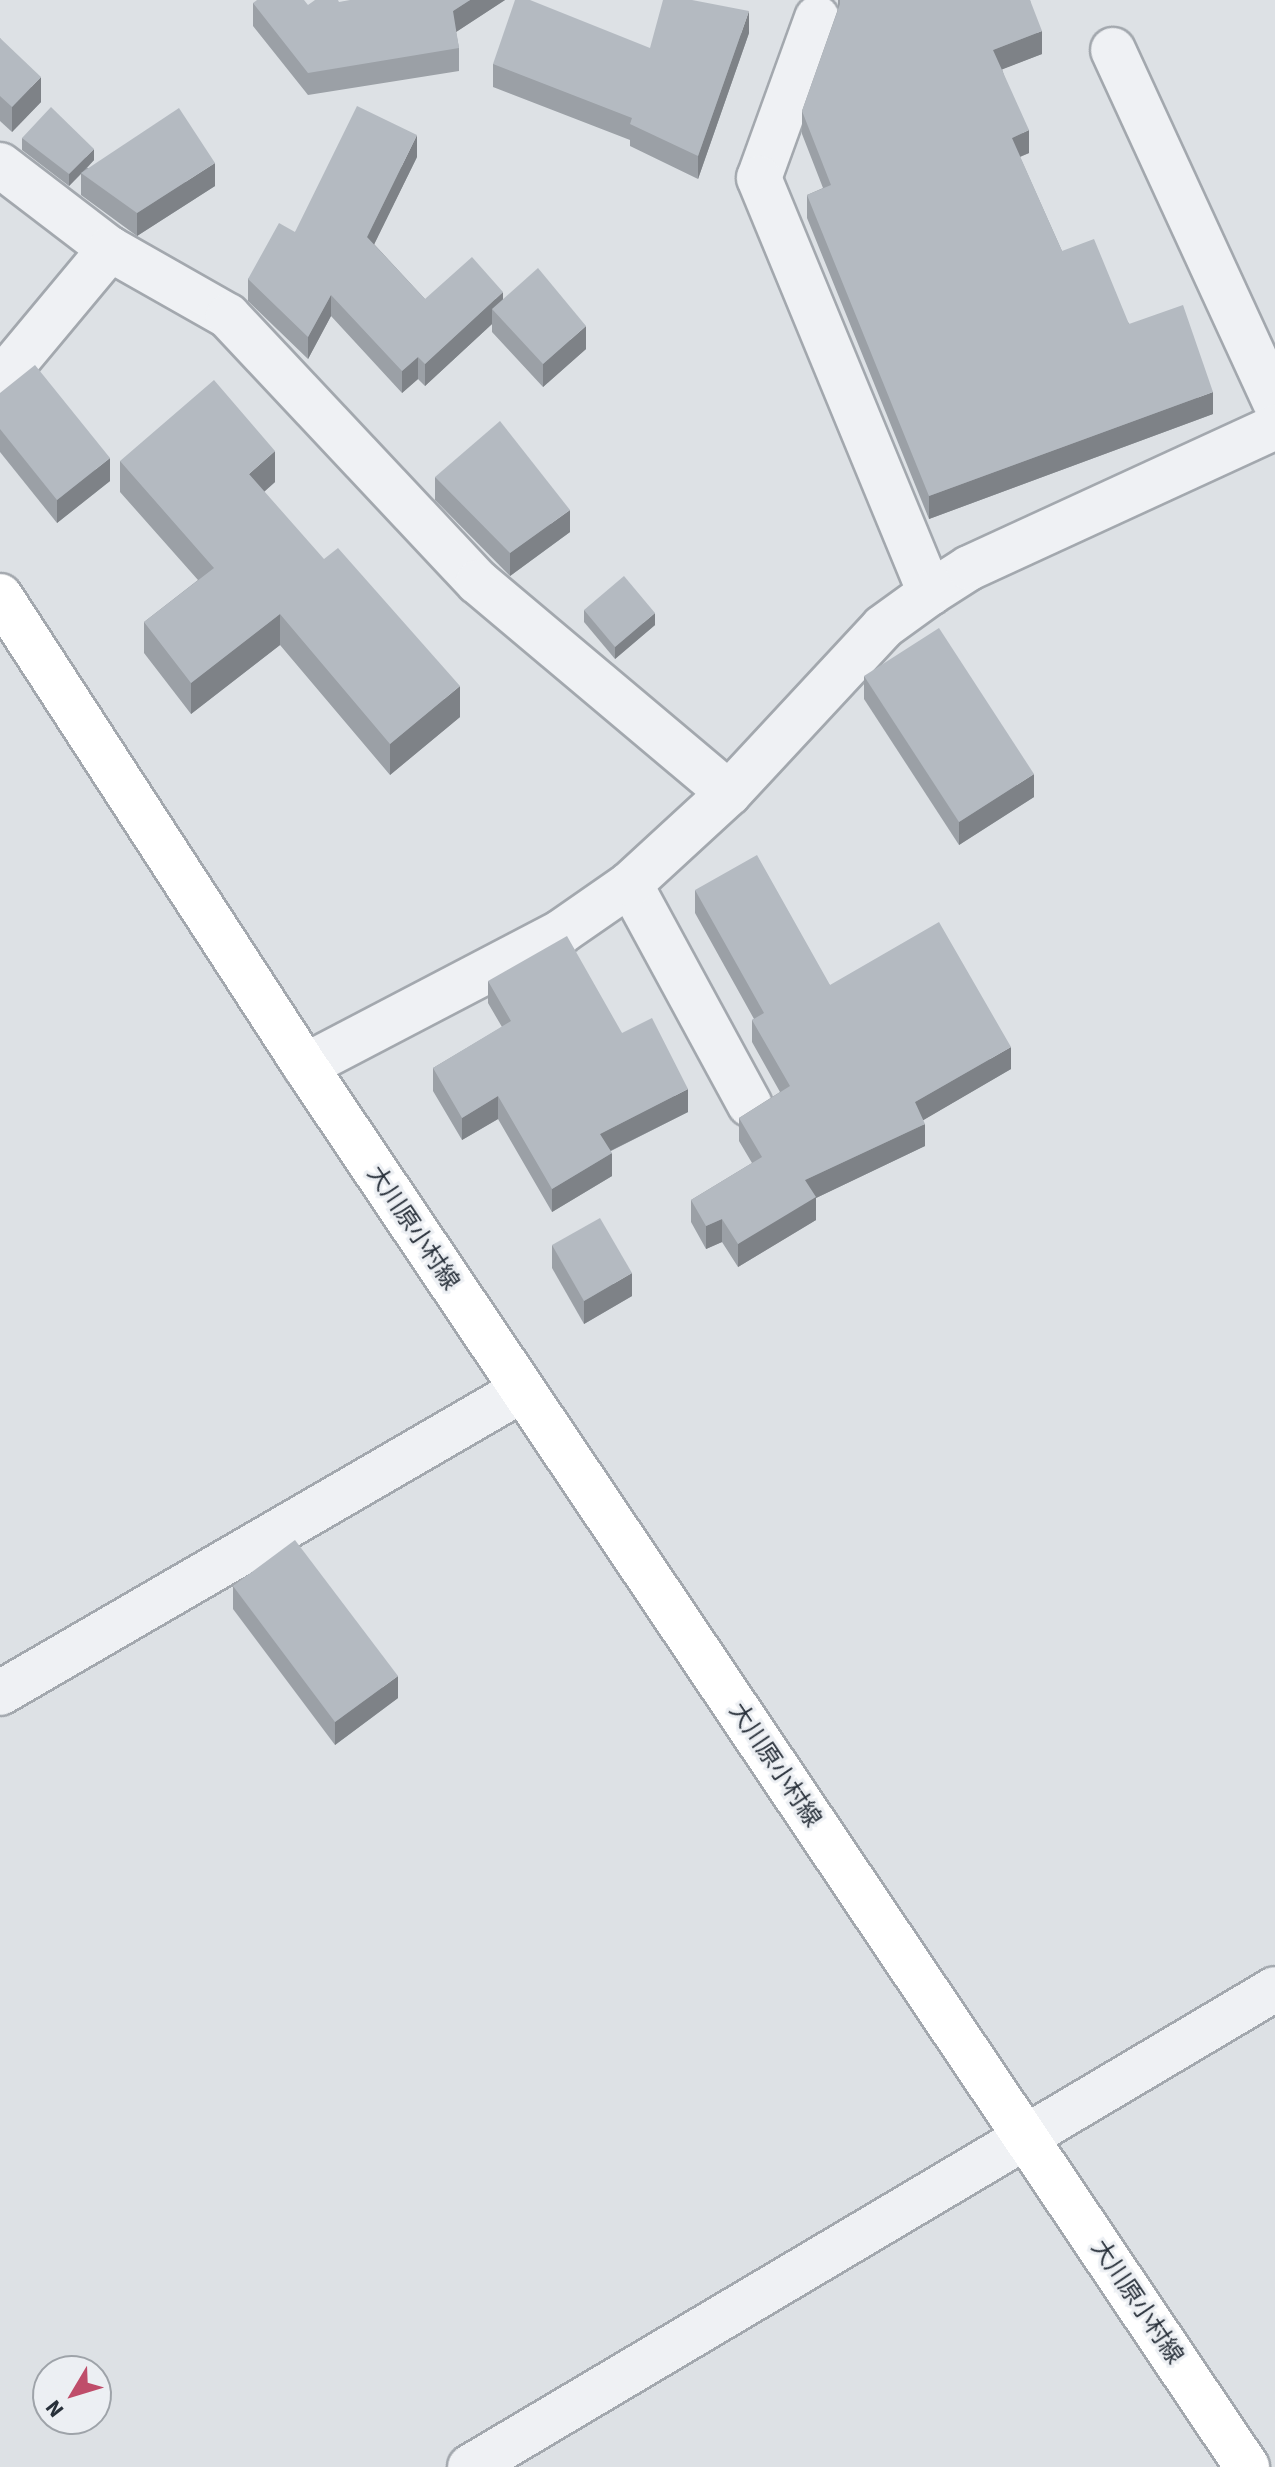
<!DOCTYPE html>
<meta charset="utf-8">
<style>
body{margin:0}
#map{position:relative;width:1275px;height:2467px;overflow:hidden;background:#dde1e5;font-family:"Source Sans 3","Noto Sans JP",sans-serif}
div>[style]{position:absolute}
.roads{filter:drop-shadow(2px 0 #a3a8ae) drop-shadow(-2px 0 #a3a8ae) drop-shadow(0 2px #a3a8ae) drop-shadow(0 -2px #a3a8ae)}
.street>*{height:44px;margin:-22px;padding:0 22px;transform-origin:22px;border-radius:22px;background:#eff1f4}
.secondary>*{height:44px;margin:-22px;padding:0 22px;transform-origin:22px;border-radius:22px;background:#fff}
.wall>*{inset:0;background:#9ba0a6}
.shaded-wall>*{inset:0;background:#7e8287}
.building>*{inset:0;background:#b4bac1}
span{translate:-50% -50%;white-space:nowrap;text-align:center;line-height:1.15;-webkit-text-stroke:6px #eceff3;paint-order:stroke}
.street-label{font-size:24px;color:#28303a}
.north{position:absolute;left:32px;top:2355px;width:80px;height:80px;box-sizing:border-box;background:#eceff3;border:2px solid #9ea3a9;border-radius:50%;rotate:232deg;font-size:22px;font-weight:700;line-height:32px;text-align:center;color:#28303a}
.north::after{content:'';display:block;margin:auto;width:28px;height:36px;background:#bf4d6a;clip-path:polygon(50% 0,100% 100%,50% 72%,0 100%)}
</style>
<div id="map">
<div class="roads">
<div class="street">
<i style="left:817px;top:18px;width:170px;rotate:109.9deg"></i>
<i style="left:759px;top:178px;width:449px;rotate:67.6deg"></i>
<i style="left:1113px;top:50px;width:387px;rotate:65.3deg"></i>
<i style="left:0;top:165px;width:138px;rotate:37.4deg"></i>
<i style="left:110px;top:249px;width:136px;rotate:29.6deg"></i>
<i style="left:228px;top:316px;width:365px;rotate:46.8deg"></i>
<i style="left:478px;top:582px;width:328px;rotate:40.1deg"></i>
<i style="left:0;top:381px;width:172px;rotate:-50.2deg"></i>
<i style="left:630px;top:884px;width:251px;rotate:61.5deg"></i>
<i style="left:305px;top:1066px;width:289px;rotate:-27.6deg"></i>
<i style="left:561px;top:932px;width:84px;rotate:-34.8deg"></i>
<i style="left:630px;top:884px;width:134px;rotate:-42.6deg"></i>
<i style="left:729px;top:793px;width:226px;rotate:-47.1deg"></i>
<i style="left:883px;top:627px;width:58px;rotate:-35.9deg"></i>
<i style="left:930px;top:593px;width:46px;rotate:-32.7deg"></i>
<i style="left:969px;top:568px;width:337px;rotate:-24.7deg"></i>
<i style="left:0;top:1693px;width:604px;rotate:-30.13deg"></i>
<i style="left:470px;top:2467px;width:936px;rotate:-30.7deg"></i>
</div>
<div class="secondary">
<i style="left:0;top:596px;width:560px;rotate:57.02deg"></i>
<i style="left:303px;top:1063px;width:1692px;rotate:56.08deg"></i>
</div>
</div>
<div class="wall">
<i style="clip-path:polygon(505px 0,456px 32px,459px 48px,459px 71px,308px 95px,253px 26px,253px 3px,308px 5px,339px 2px)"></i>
<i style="clip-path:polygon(838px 0,1030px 0,1042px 54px,1002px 69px,1029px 153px,1020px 157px,1062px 251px,1213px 414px,929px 519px,807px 218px,807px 195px,823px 188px,802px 134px,802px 111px,838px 9px)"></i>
<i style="clip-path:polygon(749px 33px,698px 179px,630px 146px,630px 140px,493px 87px,493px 64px,650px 48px)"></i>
<i style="clip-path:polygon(0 38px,41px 102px,12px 132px,0 121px)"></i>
<i style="clip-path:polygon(22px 138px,94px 160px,87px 168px,215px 186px,137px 236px,81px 195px,81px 174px,69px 186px,22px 150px)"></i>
<i style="clip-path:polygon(417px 157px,374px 244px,425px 299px,503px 299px,586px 349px,543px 387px,492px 332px,492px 324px,425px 386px,418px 379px,402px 393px,331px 316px,308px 359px,248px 301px,248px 279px,295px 232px)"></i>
<i style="clip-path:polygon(0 393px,110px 481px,57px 523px,0 452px)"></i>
<i style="clip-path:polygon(120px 461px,275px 482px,264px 492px,460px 717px,390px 775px,280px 645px,191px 714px,144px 653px,144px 622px,198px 580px,120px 492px)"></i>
<i style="clip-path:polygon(435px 477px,570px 532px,510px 576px,435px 500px)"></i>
<i style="clip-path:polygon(584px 610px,655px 625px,615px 659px,584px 622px)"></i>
<i style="clip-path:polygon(864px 676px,1034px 797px,959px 845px,864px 699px)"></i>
<i style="clip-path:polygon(695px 890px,830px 985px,1011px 1069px,923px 1120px,925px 1146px,816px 1198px,816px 1220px,738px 1267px,722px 1242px,706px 1249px,691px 1222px,691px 1200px,752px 1163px,739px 1141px,739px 1118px,780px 1092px,752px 1042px,752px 1020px,754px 1019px,695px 913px)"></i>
<i style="clip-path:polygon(488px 981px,622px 1033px,688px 1112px,611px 1151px,612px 1176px,552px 1212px,498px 1119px,462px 1140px,433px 1091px,433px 1068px,502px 1027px,488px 1003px)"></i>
<i style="clip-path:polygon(552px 1245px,632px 1296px,584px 1324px,552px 1268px)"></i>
<i style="clip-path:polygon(233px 1586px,398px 1698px,335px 1745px,233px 1609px)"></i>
</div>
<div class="shaded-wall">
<i style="clip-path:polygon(470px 0,505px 0,453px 34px,453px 11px)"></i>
<i style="clip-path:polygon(749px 11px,749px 33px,698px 179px,698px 156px)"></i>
<i style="clip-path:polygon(1042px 31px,1042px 54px,993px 73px,993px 50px)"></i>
<i style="clip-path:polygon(41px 77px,41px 102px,12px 132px,12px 107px)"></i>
<i style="clip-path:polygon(1029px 130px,1029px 153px,1012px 160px,1012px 138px)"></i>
<i style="clip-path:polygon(417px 135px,417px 157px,367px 259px,367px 237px)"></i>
<i style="clip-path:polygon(94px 149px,94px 160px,69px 186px,69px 174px)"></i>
<i style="clip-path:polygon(215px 163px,215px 186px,137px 236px,137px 213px)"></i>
<i style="clip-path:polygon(503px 292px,503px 314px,492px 309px,492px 324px,425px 386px,425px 364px)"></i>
<i style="clip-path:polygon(331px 295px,331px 316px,308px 359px,308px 337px)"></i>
<i style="clip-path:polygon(586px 326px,586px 349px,543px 387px,543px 364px)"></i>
<i style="clip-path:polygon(418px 357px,418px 379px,402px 393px,402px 371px)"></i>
<i style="clip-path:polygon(1213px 392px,1213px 414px,929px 519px,929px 496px)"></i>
<i style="clip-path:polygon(275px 451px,275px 482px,249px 505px,249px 474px)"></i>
<i style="clip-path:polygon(110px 458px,110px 481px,57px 523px,57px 500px)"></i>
<i style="clip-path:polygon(570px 510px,570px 532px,510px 576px,510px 553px)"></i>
<i style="clip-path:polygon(655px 613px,655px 625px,615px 659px,615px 647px)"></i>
<i style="clip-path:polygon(280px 614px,280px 645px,191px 714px,191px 683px)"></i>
<i style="clip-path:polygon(460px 686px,460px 717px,390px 775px,390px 744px)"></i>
<i style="clip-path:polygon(1034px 774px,1034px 797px,959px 845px,959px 822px)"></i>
<i style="clip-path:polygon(1011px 1047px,1011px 1069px,915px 1125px,915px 1102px)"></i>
<i style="clip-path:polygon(688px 1089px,688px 1112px,600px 1156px,600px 1134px)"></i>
<i style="clip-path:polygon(498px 1096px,498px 1119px,462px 1140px,462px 1118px)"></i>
<i style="clip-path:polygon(925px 1124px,925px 1146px,816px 1198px,816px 1220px,738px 1267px,738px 1244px,805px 1180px)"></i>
<i style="clip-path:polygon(612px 1153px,612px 1176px,552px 1212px,552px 1189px)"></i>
<i style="clip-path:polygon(722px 1219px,722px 1242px,706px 1249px,706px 1226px)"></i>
<i style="clip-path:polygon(632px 1273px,632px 1296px,584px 1324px,584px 1301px)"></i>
<i style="clip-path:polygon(398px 1676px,398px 1698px,335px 1745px,335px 1722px)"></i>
</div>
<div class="building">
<i style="clip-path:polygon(257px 0,304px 0,308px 5px,315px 0,338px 0,339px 2px,350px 0,470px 0,453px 11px,459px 48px,308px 73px,253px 3px)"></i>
<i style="clip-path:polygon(515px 0,530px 0,650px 48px,663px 0,692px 0,749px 11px,698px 156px,630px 124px,632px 118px,493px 64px)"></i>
<i style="clip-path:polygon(840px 0,1030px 0,1042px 31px,993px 50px,1029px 130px,1012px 138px,1062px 251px,1094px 239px,1129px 324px,1183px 305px,1213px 392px,929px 496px,807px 195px,831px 185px,802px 111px,840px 4px)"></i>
<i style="clip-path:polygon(0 38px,41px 77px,12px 107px,0 96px)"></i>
<i style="clip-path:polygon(357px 106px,417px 135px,367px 237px,425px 299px,472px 257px,503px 292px,425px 364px,418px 357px,402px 371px,331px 295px,308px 337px,248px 279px,279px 223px,295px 232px)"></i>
<i style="clip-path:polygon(51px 107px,94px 149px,69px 174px,22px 138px)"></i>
<i style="clip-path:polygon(179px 108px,215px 163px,137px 213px,81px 173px)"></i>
<i style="clip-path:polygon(538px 268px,586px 326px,543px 364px,492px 309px)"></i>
<i style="clip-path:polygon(35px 365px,110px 458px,57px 500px,0 429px,0 393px)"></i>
<i style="clip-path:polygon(214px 380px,275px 451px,249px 474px,324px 559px,338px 548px,460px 686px,390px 744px,280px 614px,191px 683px,144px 622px,214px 568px,120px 461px)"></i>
<i style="clip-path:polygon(500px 421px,570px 510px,510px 553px,435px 477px)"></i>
<i style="clip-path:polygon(624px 576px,655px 613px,615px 647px,584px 610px)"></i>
<i style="clip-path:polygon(939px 628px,1034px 774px,959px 822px,864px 676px)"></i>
<i style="clip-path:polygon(757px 855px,830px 985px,939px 922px,1011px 1047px,915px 1102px,925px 1124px,805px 1180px,816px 1197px,738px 1244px,722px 1219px,706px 1226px,691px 1200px,762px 1157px,739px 1118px,790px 1086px,752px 1020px,764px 1013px,695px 890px)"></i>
<i style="clip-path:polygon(567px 936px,622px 1033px,652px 1018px,688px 1089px,600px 1134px,612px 1153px,552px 1189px,498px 1096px,462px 1118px,433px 1068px,511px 1021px,488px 981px)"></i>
<i style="clip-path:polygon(600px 1218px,632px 1273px,584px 1301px,552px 1245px)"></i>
<i style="clip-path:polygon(295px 1540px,398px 1676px,335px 1722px,233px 1586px)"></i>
</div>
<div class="street-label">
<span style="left:413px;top:1228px;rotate:56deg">大川原小村線</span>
<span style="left:775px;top:1765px;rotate:56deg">大川原小村線</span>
<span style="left:1137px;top:2302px;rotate:56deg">大川原小村線</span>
</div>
<div class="north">N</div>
</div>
